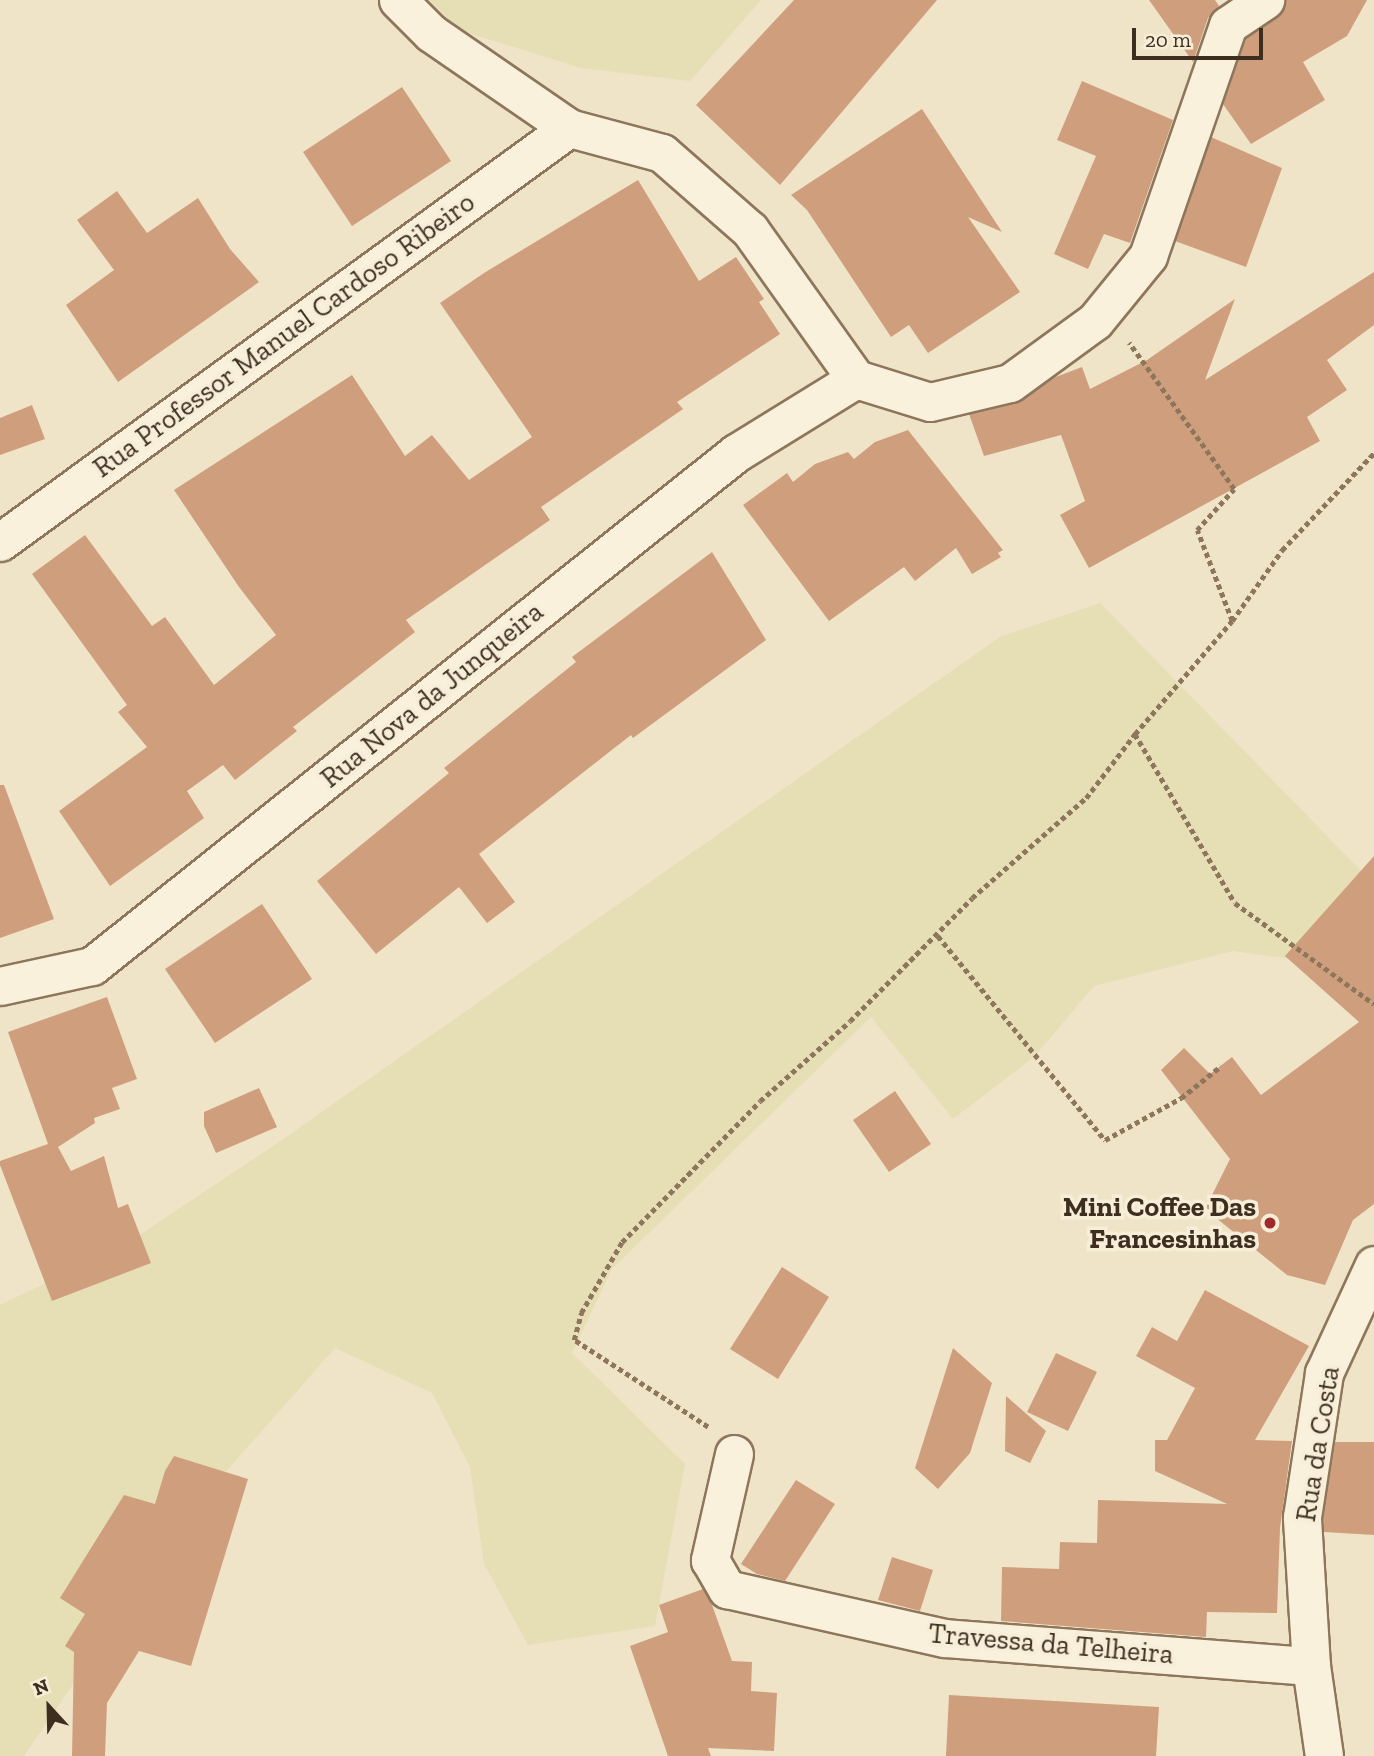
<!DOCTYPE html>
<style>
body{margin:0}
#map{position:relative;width:1374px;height:1756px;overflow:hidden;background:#f0e4c8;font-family:"Zilla Slab",serif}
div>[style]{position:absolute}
.farmland>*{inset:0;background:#e6deb5}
.building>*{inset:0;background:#cf9f7d}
.path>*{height:4.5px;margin-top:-2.25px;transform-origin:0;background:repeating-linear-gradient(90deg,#8d765c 0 5px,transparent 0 8.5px)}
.roads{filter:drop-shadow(2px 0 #8d765c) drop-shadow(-2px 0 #8d765c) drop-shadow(0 2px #8d765c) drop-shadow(0 -2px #8d765c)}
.street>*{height:37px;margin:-18.5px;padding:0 18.5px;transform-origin:18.5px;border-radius:18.5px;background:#faf1dc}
.dots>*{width:19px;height:19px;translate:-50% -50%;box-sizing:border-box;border:4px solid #f7eed8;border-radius:50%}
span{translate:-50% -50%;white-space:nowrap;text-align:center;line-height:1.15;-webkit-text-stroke:7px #f7eed8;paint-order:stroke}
.street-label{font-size:28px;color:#3d2e20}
.poi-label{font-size:28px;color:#3d2e20;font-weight:700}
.right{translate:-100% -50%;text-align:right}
.north{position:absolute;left:14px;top:1672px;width:70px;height:70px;-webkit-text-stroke:5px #f7eed8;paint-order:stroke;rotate:338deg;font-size:19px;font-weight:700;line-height:28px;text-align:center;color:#3d2e20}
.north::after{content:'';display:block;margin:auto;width:24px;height:32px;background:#3d2e20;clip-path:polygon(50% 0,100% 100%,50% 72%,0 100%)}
.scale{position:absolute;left:1132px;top:28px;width:131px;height:32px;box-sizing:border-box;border:4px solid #3d2e20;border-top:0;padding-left:9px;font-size:21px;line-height:24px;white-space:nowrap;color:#3d2e20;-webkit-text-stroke:5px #f7eed8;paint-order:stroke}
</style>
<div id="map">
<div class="farmland">
<i style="clip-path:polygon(430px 0,761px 0,690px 81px,581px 68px,459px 30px)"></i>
<i style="clip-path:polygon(1100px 603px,1370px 880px,1349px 967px,1233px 951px,1094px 986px,1034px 1057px,953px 1119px,871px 1017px,612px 1269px,572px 1353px,685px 1464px,655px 1626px,528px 1645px,484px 1564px,470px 1467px,432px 1393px,335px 1348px,192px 1510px,24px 1756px,0 1756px,0 1305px,123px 1246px,276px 1144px,1000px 637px)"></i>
</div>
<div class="building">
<i style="clip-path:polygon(794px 0,937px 0,780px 185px,696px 105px)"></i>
<i style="clip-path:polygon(1149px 0,1215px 0,1219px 6px,1208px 18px,1193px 62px)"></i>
<i style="clip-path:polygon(1286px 0,1367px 0,1347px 36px,1303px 62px,1325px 100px,1251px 144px,1223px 104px,1246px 38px,1277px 17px)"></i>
<i style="clip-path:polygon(1082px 81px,1173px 120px,1130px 243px,1104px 234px,1088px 269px,1054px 254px,1096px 156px,1057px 140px)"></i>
<i style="clip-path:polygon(402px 87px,451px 161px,352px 226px,303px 152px)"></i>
<i style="clip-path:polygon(922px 109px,1002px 232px,968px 217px,1020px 292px,928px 353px,909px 325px,891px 337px,807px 210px,791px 195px)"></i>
<i style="clip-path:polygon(1211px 137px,1282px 168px,1246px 267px,1175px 241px)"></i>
<i style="clip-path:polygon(638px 180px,699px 281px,736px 257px,764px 299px,759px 302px,780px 334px,677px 402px,683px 409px,541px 507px,550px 520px,406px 620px,415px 632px,293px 727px,297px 731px,235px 780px,223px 765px,187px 791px,204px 818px,110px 886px,59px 811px,147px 747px,118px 712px,127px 705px,32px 574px,85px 535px,152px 626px,165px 617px,214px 685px,276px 635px,239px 587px,174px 490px,352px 375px,405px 456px,432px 435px,469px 480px,532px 437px,440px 303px,484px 273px)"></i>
<i style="clip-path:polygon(117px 191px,147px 233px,198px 198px,230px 249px,259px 282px,118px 382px,66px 305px,114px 270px,77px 220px)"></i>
<i style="clip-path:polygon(1374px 272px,1374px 325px,1327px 360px,1347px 390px,1307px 417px,1320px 441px,1089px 568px,1060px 515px,1085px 501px,1061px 435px,984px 456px,969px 414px,1015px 403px,1053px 378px,1082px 367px,1090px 389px,1147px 360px,1235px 299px,1205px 380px)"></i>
<i style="clip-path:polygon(32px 405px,45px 439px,0 455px,0 418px)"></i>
<i style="clip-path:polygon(908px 430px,1003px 550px,998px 553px,1001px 557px,972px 574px,956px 548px,915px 581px,904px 567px,829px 621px,743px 505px,787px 473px,793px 482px,815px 464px,848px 452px,854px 459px,875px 442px)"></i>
<i style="clip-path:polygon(712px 552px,766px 640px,633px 738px,631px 735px,479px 854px,515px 902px,487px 923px,459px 887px,376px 954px,317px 881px,449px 773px,444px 768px,576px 662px,572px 657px)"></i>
<i style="clip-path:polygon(0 785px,4px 785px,54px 919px,0 938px)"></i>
<i style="clip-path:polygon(1374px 856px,1374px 1204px,1353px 1220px,1325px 1285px,1287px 1275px,1205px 1209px,1230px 1159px,1161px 1070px,1184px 1048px,1210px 1074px,1232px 1057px,1261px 1095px,1359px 1022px,1285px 956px)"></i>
<i style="clip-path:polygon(262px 904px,312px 979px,215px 1043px,165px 969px)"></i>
<i style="clip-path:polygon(107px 997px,137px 1079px,112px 1088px,120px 1109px,94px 1118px,95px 1123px,58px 1147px,71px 1171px,104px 1156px,118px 1208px,128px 1204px,151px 1263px,52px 1301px,0 1165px,0 1161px,48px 1144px,8px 1032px)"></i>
<i style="clip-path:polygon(259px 1088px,277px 1127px,216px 1153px,204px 1126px,204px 1112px)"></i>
<i style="clip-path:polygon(895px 1091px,931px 1144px,889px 1172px,853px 1120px)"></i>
<i style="clip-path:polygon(782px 1267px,829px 1297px,778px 1379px,730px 1349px)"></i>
<i style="clip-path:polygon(1205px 1290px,1309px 1346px,1255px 1440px,1292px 1441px,1280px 1528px,1277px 1613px,1207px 1612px,1206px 1637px,1001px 1621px,1002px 1567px,1059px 1569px,1060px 1542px,1097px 1543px,1098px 1500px,1227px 1504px,1155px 1471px,1155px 1440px,1167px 1440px,1195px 1388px,1136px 1356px,1152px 1327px,1177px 1341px)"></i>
<i style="clip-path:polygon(953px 1348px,992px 1383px,970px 1453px,938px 1489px,915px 1468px)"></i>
<i style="clip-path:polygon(1056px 1353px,1097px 1372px,1068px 1431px,1027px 1412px)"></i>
<i style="clip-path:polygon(1006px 1396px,1046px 1431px,1030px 1463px,1005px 1451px)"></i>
<i style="clip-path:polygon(1335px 1442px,1374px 1442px,1374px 1535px,1324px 1532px,1323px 1518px)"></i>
<i style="clip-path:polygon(174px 1456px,248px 1479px,191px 1666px,139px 1651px,107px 1703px,105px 1756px,72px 1756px,74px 1652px,65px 1646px,85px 1614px,60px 1598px,124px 1495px,155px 1504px,165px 1471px)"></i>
<i style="clip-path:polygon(796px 1480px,835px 1504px,785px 1581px,757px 1574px,741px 1564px)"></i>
<i style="clip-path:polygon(892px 1557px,933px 1570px,920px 1611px,878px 1600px)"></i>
<i style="clip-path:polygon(703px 1589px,711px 1602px,732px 1661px,752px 1662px,751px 1691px,777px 1693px,774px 1751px,708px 1748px,711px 1756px,668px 1756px,630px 1646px,668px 1632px,659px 1605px)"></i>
<i style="clip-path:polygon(949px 1695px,1159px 1707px,1156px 1756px,946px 1756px)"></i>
</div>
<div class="path">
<i style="left:1232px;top:621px;width:87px;rotate:-54.8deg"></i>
<i style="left:1282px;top:550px;width:134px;rotate:-46.5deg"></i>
<i style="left:1135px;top:734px;width:196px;rotate:59.4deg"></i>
<i style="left:1235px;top:903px;width:172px;rotate:36deg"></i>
<i style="left:938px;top:936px;width:264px;rotate:50.7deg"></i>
<i style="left:1105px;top:1140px;width:87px;rotate:-28.9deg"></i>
<i style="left:1181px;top:1098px;width:51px;rotate:-38.7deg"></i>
<i style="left:708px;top:1427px;width:160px;rotate:-147deg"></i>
<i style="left:574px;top:1340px;width:28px;rotate:-75deg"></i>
<i style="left:581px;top:1313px;width:82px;rotate:-60deg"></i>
<i style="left:622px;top:1242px;width:197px;rotate:-45.6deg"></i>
<i style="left:760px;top:1101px;width:120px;rotate:-41.6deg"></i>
<i style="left:850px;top:1021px;width:173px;rotate:-45.2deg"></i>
<i style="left:972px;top:898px;width:152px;rotate:-41.3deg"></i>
<i style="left:1086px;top:798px;width:81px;rotate:-52.6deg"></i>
<i style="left:1135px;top:734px;width:149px;rotate:-49.4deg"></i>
<i style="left:1232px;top:621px;width:97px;rotate:-111deg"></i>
<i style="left:1197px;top:530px;width:55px;rotate:-47.9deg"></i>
<i style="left:1234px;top:489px;width:180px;rotate:-125.7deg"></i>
</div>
<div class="roads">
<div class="street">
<i style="left:398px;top:0;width:47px;rotate:45deg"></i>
<i style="left:431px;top:33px;width:168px;rotate:34.5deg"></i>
<i style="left:569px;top:128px;width:96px;rotate:15deg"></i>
<i style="left:662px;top:153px;width:117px;rotate:41.2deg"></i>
<i style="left:750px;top:230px;width:183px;rotate:54.6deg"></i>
<i style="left:856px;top:379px;width:77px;rotate:17.3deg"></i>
<i style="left:930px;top:402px;width:82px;rotate:-13.4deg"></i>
<i style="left:1010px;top:383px;width:105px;rotate:-36.1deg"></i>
<i style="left:1095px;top:321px;width:84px;rotate:-50.8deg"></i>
<i style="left:1148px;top:256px;width:244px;rotate:-70.9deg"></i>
<i style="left:1228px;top:25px;width:45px;rotate:-34deg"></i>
<i style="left:0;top:542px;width:704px;rotate:-36.04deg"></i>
<i style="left:0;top:986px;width:94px;rotate:-12.3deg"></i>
<i style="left:92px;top:966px;width:823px;rotate:-38.54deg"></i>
<i style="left:736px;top:453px;width:141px;rotate:-31.7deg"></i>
<i style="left:734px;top:1454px;width:109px;rotate:102.8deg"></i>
<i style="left:710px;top:1560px;width:34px;rotate:60deg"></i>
<i style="left:727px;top:1589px;width:223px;rotate:12.7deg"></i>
<i style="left:945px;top:1638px;width:367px;rotate:4.4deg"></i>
<i style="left:1324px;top:1756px;width:91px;rotate:-98.2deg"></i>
<i style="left:1311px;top:1666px;width:149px;rotate:-93.5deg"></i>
<i style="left:1302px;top:1517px;width:146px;rotate:-81.3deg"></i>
<i style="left:1324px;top:1373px;width:119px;rotate:-65.2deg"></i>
</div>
</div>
<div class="dots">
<i style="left:1270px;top:1223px;background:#9e2a2b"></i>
</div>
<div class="street-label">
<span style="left:284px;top:335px;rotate:-36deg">Rua Professor Manuel Cardoso Ribeiro</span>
<span style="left:432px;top:695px;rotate:-39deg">Rua Nova da Junqueira</span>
<span style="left:1318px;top:1444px;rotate:-81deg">Rua da Costa</span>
<span style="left:1051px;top:1644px;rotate:5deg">Travessa da Telheira</span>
</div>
<div class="poi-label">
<span class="right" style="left:1256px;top:1223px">Mini Coffee Das<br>Francesinhas</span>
</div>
<div class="north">N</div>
<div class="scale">20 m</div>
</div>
